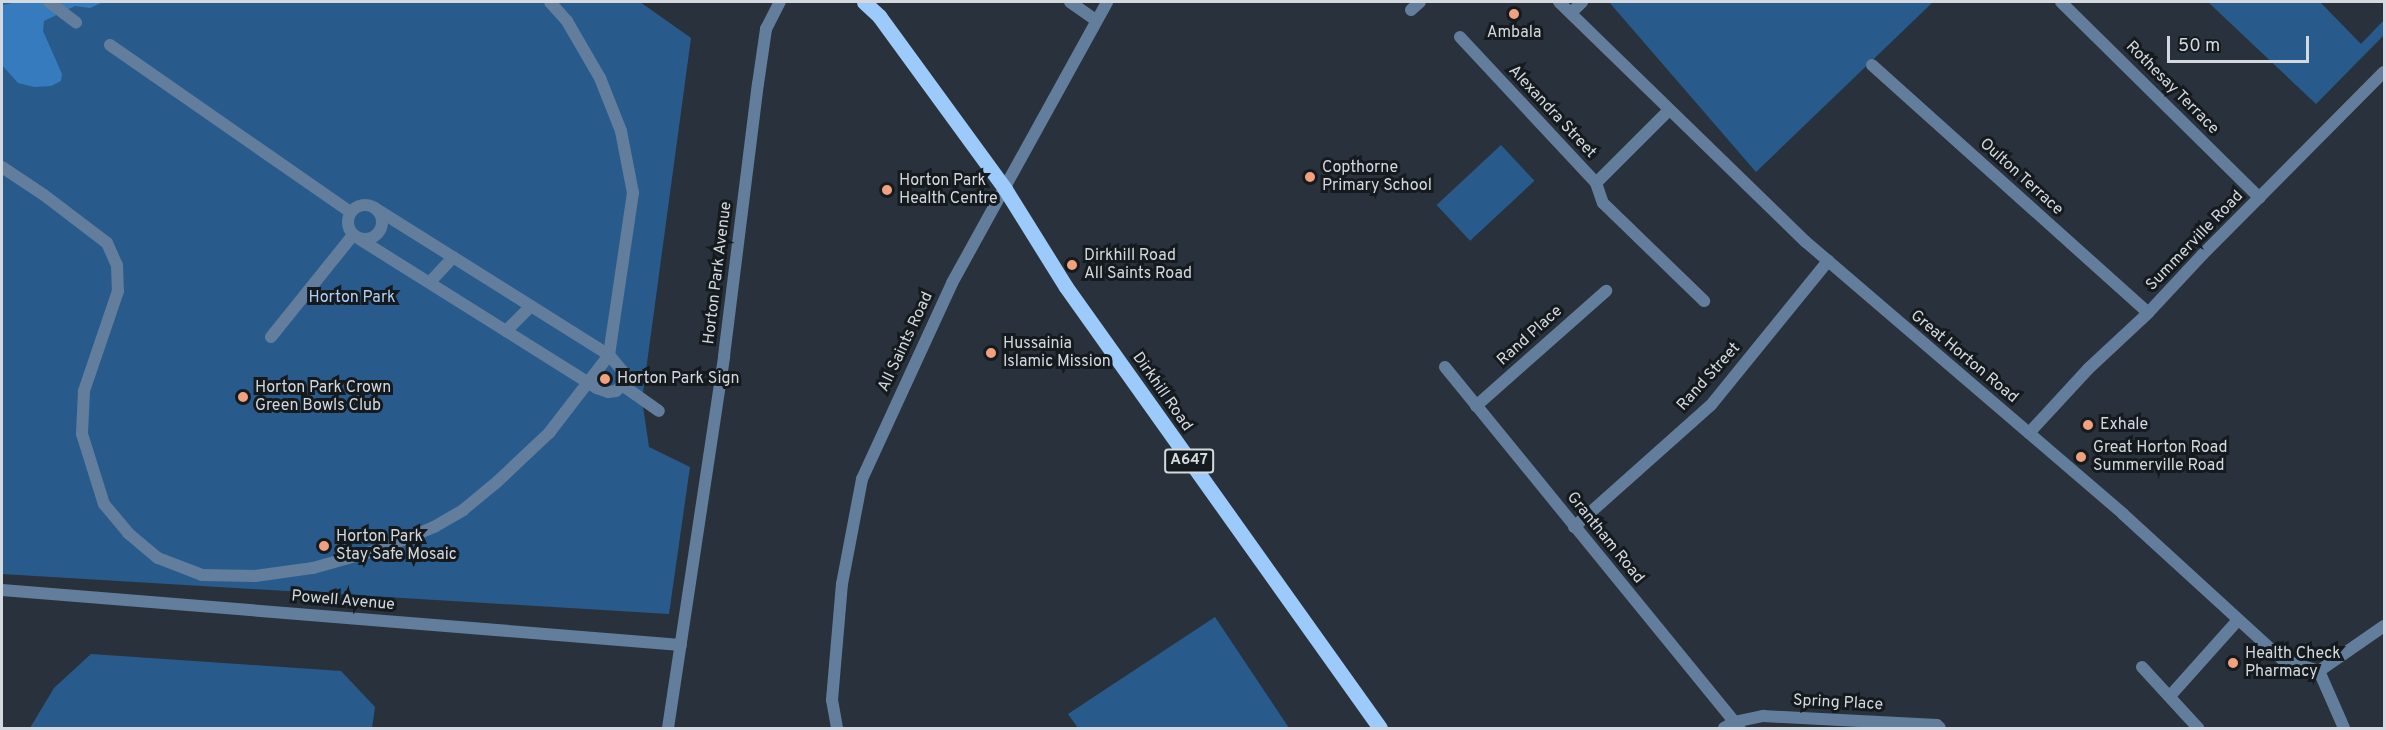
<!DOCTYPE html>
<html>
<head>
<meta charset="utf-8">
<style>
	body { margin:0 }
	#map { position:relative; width:2386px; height:730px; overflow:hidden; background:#29323c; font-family:Overpass,sans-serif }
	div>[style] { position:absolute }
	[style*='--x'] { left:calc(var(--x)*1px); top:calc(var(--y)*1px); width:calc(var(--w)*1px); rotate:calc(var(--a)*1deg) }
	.green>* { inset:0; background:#285b8c; transform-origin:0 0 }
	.water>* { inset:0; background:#367bbd }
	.pedestrian>* { height:12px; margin:-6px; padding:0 6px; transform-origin:6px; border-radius:6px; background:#627e9c }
	.pedestrian>.ring { margin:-6px; padding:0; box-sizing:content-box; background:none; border:12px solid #627e9c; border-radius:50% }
	.minor>* { height:12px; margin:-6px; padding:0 6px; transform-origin:6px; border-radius:6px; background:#627e9c }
	.tertiary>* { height:12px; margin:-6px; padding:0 6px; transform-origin:6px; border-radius:6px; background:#627e9c }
	.primary>* { height:15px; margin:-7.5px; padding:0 7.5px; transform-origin:7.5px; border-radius:7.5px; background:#9ccafb }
	.dots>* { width:16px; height:16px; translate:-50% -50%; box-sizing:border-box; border:3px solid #151a1e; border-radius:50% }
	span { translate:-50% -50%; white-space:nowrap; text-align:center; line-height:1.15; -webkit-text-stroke:6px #151a1e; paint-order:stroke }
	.shield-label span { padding:2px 4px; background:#151a1e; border:2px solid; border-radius:4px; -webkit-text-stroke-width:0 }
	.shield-label { font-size:15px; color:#d3d9df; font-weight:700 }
	.poi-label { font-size:16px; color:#d3d9df }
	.left { translate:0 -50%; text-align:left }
	.street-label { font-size:16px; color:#d3d9df }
	.park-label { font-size:16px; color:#afd0f4 }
	.frame { position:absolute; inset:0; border:3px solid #d3d9df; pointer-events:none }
	.scale { position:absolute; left:2167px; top:36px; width:142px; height:27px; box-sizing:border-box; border:3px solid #d3d9df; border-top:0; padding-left:8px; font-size:18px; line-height:21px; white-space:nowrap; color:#d3d9df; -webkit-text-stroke:4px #151a1e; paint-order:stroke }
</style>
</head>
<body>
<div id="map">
	<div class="green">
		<i style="clip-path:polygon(2px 2px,640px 2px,691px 38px,642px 400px,649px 447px,690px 467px,669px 614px,2px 574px)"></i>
		<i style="clip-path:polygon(1609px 2px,1933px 2px,1756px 172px)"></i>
		<i style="clip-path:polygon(2208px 2px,2320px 2px,2361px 44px,2384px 20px,2384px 35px,2316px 104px)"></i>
		<i style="left:1501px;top:145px;width:49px;height:88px;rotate:47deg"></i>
		<i style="clip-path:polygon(1215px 617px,1289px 728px,1078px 728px,1068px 714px)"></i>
		<i style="clip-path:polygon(91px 654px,341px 671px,375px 707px,372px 728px,30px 728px,54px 688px)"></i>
	</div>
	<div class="water">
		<i style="clip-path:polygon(18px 2px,103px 2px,90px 8px,75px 6px,44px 21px,43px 31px,62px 74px,61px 81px,51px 86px,34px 87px,18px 83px,2px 65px,2px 5px)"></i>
	</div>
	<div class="pedestrian">
		<i style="--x:49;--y:2;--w:34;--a:37"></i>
		<i style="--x:110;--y:45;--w:292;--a:34.8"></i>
		<i style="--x:2;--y:167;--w:50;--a:33.7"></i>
		<i style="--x:44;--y:195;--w:79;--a:37.3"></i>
		<i style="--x:107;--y:243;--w:24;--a:66"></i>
		<i style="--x:117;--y:265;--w:26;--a:88"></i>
		<i style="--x:118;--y:291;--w:106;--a:108.8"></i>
		<i style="--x:84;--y:391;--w:43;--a:92.7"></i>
		<i style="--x:82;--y:434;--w:73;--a:72.6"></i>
		<i style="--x:104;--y:504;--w:38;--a:50"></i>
		<i style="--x:128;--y:533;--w:39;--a:40"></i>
		<i style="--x:158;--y:558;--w:47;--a:21.1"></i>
		<i style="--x:202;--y:575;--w:53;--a:1.1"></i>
		<i style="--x:255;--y:576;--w:59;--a:-7.9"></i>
		<i style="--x:313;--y:568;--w:74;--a:-15.7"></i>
		<i style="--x:384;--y:548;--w:54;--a:-22.8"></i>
		<i style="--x:434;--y:527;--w:34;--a:-30"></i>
		<i style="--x:463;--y:510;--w:45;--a:-39.6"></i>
		<i style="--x:498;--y:481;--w:70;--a:-43.3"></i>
		<i style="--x:549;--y:433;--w:98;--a:-52.4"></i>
		<i style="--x:609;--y:355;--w:164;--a:-81.6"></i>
		<i style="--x:633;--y:193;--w:63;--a:-101"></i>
		<i style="--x:621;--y:131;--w:57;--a:-111.6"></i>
		<i style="--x:600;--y:78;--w:66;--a:-120.1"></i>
		<i style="--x:567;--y:21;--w:25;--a:-132"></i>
		<i class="ring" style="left:348px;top:205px;width:22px;height:22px"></i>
		<i style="--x:430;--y:282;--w:34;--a:-47"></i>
		<i style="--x:506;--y:331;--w:35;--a:-45"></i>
		<i style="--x:271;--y:337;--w:131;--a:-51.2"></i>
		<i style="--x:353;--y:235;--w:288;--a:32.1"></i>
		<i style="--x:597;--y:388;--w:12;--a:20"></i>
		<i style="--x:608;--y:392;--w:8;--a:-7"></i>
		<i style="--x:616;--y:391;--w:8;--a:-45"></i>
		<i style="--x:622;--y:385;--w:11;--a:-75"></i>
		<i style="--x:625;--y:374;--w:25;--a:-130"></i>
		<i style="--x:609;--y:355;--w:276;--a:-147.9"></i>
		<i style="--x:622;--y:385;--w:45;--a:35.1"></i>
	</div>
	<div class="minor">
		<i style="--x:1070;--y:2;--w:32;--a:35"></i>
		<i style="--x:2061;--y:2;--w:279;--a:44.6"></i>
		<i style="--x:1411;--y:10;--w:12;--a:-42"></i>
		<i style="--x:1571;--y:13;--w:16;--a:-45"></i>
		<i style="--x:1460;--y:37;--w:200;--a:47"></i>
		<i style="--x:1596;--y:183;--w:103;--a:-45"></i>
		<i style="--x:1872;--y:65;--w:371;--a:41.9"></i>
		<i style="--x:1596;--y:183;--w:21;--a:71"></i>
		<i style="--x:1603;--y:203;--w:141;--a:44.1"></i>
		<i style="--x:1445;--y:367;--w:466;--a:50.8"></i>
		<i style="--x:1476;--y:406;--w:174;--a:-41.5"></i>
		<i style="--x:2029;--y:433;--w:87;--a:-47.3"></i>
		<i style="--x:2088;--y:369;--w:82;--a:-43"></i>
		<i style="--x:2148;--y:313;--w:79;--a:-47"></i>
		<i style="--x:2202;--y:255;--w:258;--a:-45.2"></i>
		<i style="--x:1574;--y:527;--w:183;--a:-41.7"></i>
		<i style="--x:1711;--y:405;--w:186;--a:-50.9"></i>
		<i style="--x:2;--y:590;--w:681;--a:4.63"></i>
		<i style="--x:2142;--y:667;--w:83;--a:47.4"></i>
		<i style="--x:2170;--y:696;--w:102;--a:-48.2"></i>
		<i style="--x:668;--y:728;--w:376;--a:-81.4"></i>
		<i style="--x:724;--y:356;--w:274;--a:-82.9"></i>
		<i style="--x:758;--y:84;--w:56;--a:-81.7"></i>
		<i style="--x:766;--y:29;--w:30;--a:-63"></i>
		<i style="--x:837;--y:728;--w:28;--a:-100"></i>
		<i style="--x:832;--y:700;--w:116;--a:-85.1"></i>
		<i style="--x:842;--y:584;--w:107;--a:-79.2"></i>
		<i style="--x:862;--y:479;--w:216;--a:-65.3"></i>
		<i style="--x:952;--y:283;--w:321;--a:-61.1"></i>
		<i style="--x:1724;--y:728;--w:12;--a:-31"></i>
		<i style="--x:1734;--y:722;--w:30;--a:-12"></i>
		<i style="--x:1763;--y:716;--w:174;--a:3"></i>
		<i style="--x:1937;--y:725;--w:4;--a:45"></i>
	</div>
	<div class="tertiary">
		<i style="--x:1559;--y:2;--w:344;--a:44.2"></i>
		<i style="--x:1806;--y:242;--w:418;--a:40.6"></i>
		<i style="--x:2123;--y:514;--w:217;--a:42.4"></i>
		<i style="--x:2283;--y:660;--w:38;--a:17"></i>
		<i style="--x:2319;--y:671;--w:79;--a:-34.7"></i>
		<i style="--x:2319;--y:671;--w:62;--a:66.3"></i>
	</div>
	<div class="primary">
		<i style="--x:864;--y:2;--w:21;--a:43"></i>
		<i style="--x:879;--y:16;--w:214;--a:53.9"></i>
		<i style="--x:1005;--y:189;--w:115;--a:58.1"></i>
		<i style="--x:1066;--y:287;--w:541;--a:54.55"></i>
	</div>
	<div class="dots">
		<i style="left:1514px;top:14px;background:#f1a17d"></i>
		<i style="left:1310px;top:177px;background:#f1a17d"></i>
		<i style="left:887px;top:190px;background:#f1a17d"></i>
		<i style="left:1072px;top:265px;background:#f1a17d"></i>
		<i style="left:991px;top:353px;background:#f1a17d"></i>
		<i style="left:605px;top:379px;background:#f1a17d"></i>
		<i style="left:243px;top:397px;background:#f1a17d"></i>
		<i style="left:2088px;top:425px;background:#f1a17d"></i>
		<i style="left:2081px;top:457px;background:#f1a17d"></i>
		<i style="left:324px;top:546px;background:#f1a17d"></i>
		<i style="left:2233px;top:663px;background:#f1a17d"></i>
	</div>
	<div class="shield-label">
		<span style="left:1189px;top:461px">A647</span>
	</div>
	<div class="poi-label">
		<span style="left:1514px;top:33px">Ambala</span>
		<span class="left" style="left:1322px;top:177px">Copthorne<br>Primary School</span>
		<span class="left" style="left:899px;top:190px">Horton Park<br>Health Centre</span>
		<span class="left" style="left:1084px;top:265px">Dirkhill Road<br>All Saints Road</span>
		<span class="left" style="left:1003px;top:353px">Hussainia<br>Islamic Mission</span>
		<span class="left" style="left:617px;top:379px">Horton Park Sign</span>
		<span class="left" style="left:255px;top:397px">Horton Park Crown<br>Green Bowls Club</span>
		<span class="left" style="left:2100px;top:425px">Exhale</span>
		<span class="left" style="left:2093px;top:457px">Great Horton Road<br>Summerville Road</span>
		<span class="left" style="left:336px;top:546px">Horton Park<br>Stay Safe Mosaic</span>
		<span class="left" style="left:2245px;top:663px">Health Check<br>Pharmacy</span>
	</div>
	<div class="street-label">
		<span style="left:2172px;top:88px;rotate:45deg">Rothesay Terrace</span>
		<span style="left:1552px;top:112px;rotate:47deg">Alexandra Street</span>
		<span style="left:2021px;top:177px;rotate:42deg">Oulton Terrace</span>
		<span style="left:2195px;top:241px;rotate:-46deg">Summerville Road</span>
		<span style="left:718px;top:273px;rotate:-83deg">Horton Park Avenue</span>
		<span style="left:1530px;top:336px;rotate:-42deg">Rand Place</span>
		<span style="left:906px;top:342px;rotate:-65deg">All Saints Road</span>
		<span style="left:1964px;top:357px;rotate:40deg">Great Horton Road</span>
		<span style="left:1709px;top:377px;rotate:-48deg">Rand Street</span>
		<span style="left:1162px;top:392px;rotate:55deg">Dirkhill Road</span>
		<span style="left:1605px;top:538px;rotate:51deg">Grantham Road</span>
		<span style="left:343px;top:601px;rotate:5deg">Powell Avenue</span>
		<span style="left:1838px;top:703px;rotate:3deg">Spring Place</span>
	</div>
	<div class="park-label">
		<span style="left:352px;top:298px">Horton Park</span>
	</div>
	<div class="frame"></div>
	<div class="scale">50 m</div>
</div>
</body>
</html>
